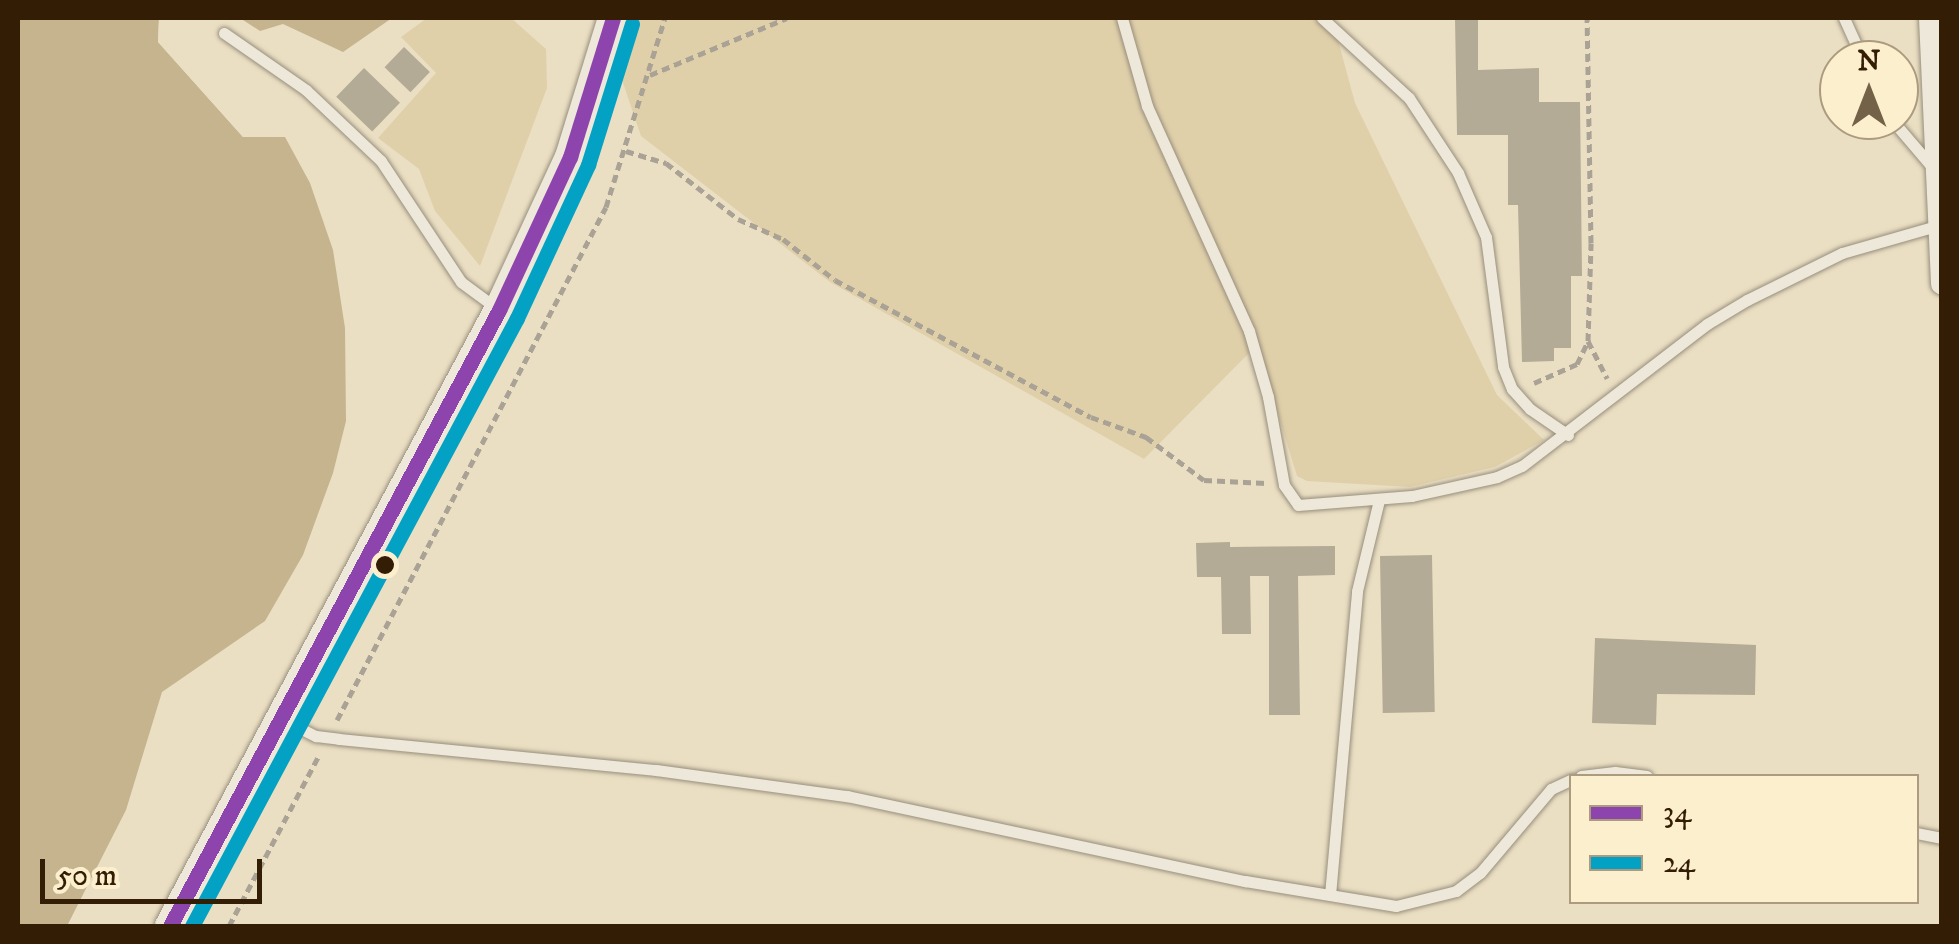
<!DOCTYPE html>
<html>
<head>
<meta charset="utf-8">
<style>
	body { margin:0 }
	#map { position:relative; width:1959px; height:944px; overflow:hidden; background:#eadfc3; font-family:"IM FELL DW Pica",serif }
	div>[style] { position:absolute }
	[style*='--x'] { left:calc(var(--x)*1px); top:calc(var(--y)*1px); width:calc(var(--w)*1px); rotate:calc(var(--a)*1deg) }
	.green>* { inset:0; background:#e0d0aa }
	.water>* { inset:0; background:#c6b48e }
	.pier>* { inset:0; background:#eadfc3 }
	.building>* { inset:0; background:#b4ab96; transform-origin:0 0 }
	.path>* { height:5px; margin-top:-2.5px; transform-origin:0; background:repeating-linear-gradient(90deg,#a9a295 0 8px,transparent 0 13px) }
	.roads { filter:drop-shadow(0 0 2px #988e7c) drop-shadow(0 0 2px #988e7c) }
	.service>* { height:11px; margin:-5.5px; padding:0 5.5px; transform-origin:5.5px; border-radius:5.5px; background:#ede8d9 }
	.minor>* { height:22px; margin:-11px; padding:0 11px; transform-origin:11px; border-radius:11px; background:#ede8d9 }
	.tertiary>* { height:30px; margin:-15px; padding:0 15px; transform-origin:15px; border-radius:15px; background:#ede8d9 }
	.bus-1>* { height:15px; margin:-7.5px; padding:0 7.5px; transform-origin:7.5px; border-radius:7.5px; background:#8e44ad }
	.bus-2>* { height:15px; margin:-7.5px; padding:0 7.5px; transform-origin:7.5px; border-radius:7.5px; background:#03a2c4 }
	.dots>* { width:28px; height:28px; translate:-50% -50%; box-sizing:border-box; border:5px solid #fcefce; border-radius:50% }
	span { translate:-50% -50%; white-space:nowrap; text-align:center; line-height:1.15; -webkit-text-stroke:8px #fcefce; paint-order:stroke }
	.frame { position:absolute; inset:0; border:20px solid #331d05; pointer-events:none }
	.legend { position:absolute; left:1569px; top:774px; width:350px; height:130px; box-sizing:border-box; background:#fcefce; border:2px solid #ac9b7e; margin:0; padding:12px 18px; list-style:none; font-size:30px; color:#331d05 }
	.legend li { display:flex; align-items:center; gap:20px; height:50px }
	.legend b { width:50px; border:2px solid #ac9b7e }
	.north { position:absolute; left:1819px; top:40px; width:100px; height:100px; box-sizing:border-box; background:#fcefce; border:2px solid #ac9b7e; border-radius:50%; rotate:0deg; font-size:28px; font-weight:700; line-height:40px; text-align:center; color:#331d05 }
	.north::after { content:''; display:block; margin:auto; width:35px; height:45px; background:#736148; clip-path:polygon(50% 0,100% 100%,50% 72%,0 100%) }
	.scale { position:absolute; left:40px; top:859px; width:222px; height:45px; box-sizing:border-box; border:5px solid #331d05; border-top:0; padding-left:12px; font-size:30px; line-height:35px; white-space:nowrap; color:#331d05; -webkit-text-stroke:8px #fcefce; paint-order:stroke }
</style>
</head>
<body>
<div id="map">
	<div class="green">
		<i style="clip-path:polygon(427px 18px,511px 18px,546px 49px,547px 88px,480px 266px,435px 211px,419px 169px,378px 138px,436px 73px,401px 37px)"></i>
		<i style="clip-path:polygon(601px 18px,1332px 18px,1355px 103px,1497px 395px,1544px 440px,1495px 467px,1410px 487px,1307px 481px,1297px 476px,1257px 345px,1144px 459px,830px 282px,641px 136px)"></i>
	</div>
	<div class="water">
		<i style="clip-path:polygon(18px 18px,159px 18px,158px 42px,243px 137px,285px 137px,310px 183px,333px 250px,345px 328px,346px 421px,333px 473px,303px 555px,265px 621px,162px 692px,126px 810px,67px 926px,18px 926px)"></i>
		<i style="clip-path:polygon(240px 18px,392px 18px,343px 52px,283px 24px,260px 31px)"></i>
	</div>
	<div class="pier">
		<i style="clip-path:polygon(159px 18px,165px 18px,163px 40px,245px 132px,288px 133px,285px 137px,243px 137px,158px 42px)"></i>
	</div>
	<div class="building">
		<i style="clip-path:polygon(1455px 18px,1478px 18px,1478px 70px,1539px 68px,1539px 102px,1580px 102px,1582px 276px,1571px 276px,1571px 348px,1554px 348px,1554px 361px,1522px 362px,1518px 205px,1508px 205px,1508px 135px,1457px 135px)"></i>
		<i style="left:404px;top:47px;width:36px;height:28px;rotate:44deg"></i>
		<i style="left:364px;top:68px;width:50px;height:40px;rotate:44deg"></i>
		<i style="clip-path:polygon(1230px 542px,1230px 547px,1335px 546px,1335px 575px,1298px 576px,1300px 715px,1269px 715px,1269px 576px,1250px 576px,1251px 634px,1222px 634px,1221px 577px,1197px 577px,1196px 543px)"></i>
		<i style="left:1432px;top:555px;width:157px;height:52px;rotate:89deg"></i>
		<i style="clip-path:polygon(1595px 638px,1756px 645px,1755px 695px,1657px 694px,1656px 725px,1592px 723px)"></i>
	</div>
	<div class="path">
		<i style="--x:650;--y:75;--w:148;--a:-22.6"></i>
		<i style="--x:626;--y:151;--w:42;--a:16.7"></i>
		<i style="--x:666;--y:163;--w:91;--a:37.9"></i>
		<i style="--x:738;--y:219;--w:49;--a:24"></i>
		<i style="--x:783;--y:239;--w:66;--a:38.3"></i>
		<i style="--x:835;--y:280;--w:290;--a:28.2"></i>
		<i style="--x:1091;--y:417;--w:59;--a:20"></i>
		<i style="--x:1146;--y:437;--w:72;--a:36.6"></i>
		<i style="--x:1204;--y:480;--w:62;--a:2.8"></i>
		<i style="--x:1588;--y:341;--w:42;--a:62.8"></i>
		<i style="--x:1534;--y:383;--w:47;--a:-23.8"></i>
		<i style="--x:1577;--y:364;--w:25;--a:-64"></i>
		<i style="--x:1588;--y:341;--w:98;--a:-88.2"></i>
		<i style="--x:1591;--y:243;--w:225;--a:-91"></i>
		<i style="--x:337;--y:720;--w:579;--a:-62.33"></i>
		<i style="--x:606;--y:207;--w:198;--a:-72.7"></i>
		<i style="--x:229;--y:926;--w:191;--a:-62.2"></i>
	</div>
	<div class="roads">
		<div class="service">
			<i style="--x:1122;--y:18;--w:91;--a:74.1"></i>
			<i style="--x:1147;--y:106;--w:247;--a:65.6"></i>
			<i style="--x:1249;--y:331;--w:69;--a:73.9"></i>
			<i style="--x:1268;--y:397;--w:89;--a:79.7"></i>
			<i style="--x:1284;--y:485;--w:24;--a:55"></i>
			<i style="--x:1298;--y:505;--w:114;--a:-4.5"></i>
			<i style="--x:1412;--y:496;--w:87;--a:-12.6"></i>
			<i style="--x:1497;--y:477;--w:27;--a:-24"></i>
			<i style="--x:1522;--y:466;--w:233;--a:-37.5"></i>
			<i style="--x:1707;--y:324;--w:47;--a:-31"></i>
			<i style="--x:1747;--y:300;--w:106;--a:-26.3"></i>
			<i style="--x:1842;--y:253;--w:98;--a:-16"></i>
			<i style="--x:1322;--y:18;--w:118;--a:42.6"></i>
			<i style="--x:1409;--y:98;--w:90;--a:56.8"></i>
			<i style="--x:1458;--y:173;--w:70;--a:66.4"></i>
			<i style="--x:1486;--y:237;--w:131;--a:82.5"></i>
			<i style="--x:1503;--y:367;--w:24;--a:68"></i>
			<i style="--x:1512;--y:389;--w:27;--a:48"></i>
			<i style="--x:1530;--y:409;--w:46;--a:34.4"></i>
			<i style="--x:1844;--y:18;--w:46;--a:65.7"></i>
			<i style="--x:224;--y:33;--w:100;--a:34.8"></i>
			<i style="--x:306;--y:90;--w:103;--a:43.4"></i>
			<i style="--x:381;--y:161;--w:145;--a:56.5"></i>
			<i style="--x:461;--y:282;--w:47;--a:36.4"></i>
			<i style="--x:1892;--y:120;--w:63;--a:49.5"></i>
			<i style="--x:284;--y:720;--w:36;--a:27"></i>
			<i style="--x:316;--y:736;--w:23;--a:7"></i>
			<i style="--x:339;--y:739;--w:319;--a:5.6"></i>
			<i style="--x:656;--y:770;--w:193;--a:7.8"></i>
			<i style="--x:847;--y:796;--w:407;--a:12.1"></i>
			<i style="--x:1245;--y:881;--w:153;--a:9.4"></i>
			<i style="--x:1396;--y:906;--w:62;--a:-14"></i>
			<i style="--x:1456;--y:891;--w:30;--a:-37"></i>
			<i style="--x:1480;--y:873;--w:110;--a:-49.8"></i>
			<i style="--x:1551;--y:789;--w:23;--a:-25"></i>
			<i style="--x:1581;--y:776;--w:34;--a:-7"></i>
			<i style="--x:1615;--y:772;--w:32;--a:7"></i>
			<i style="--x:1916;--y:833;--w:26;--a:11"></i>
			<i style="--x:1330;--y:895;--w:305;--a:-84.9"></i>
			<i style="--x:1357;--y:591;--w:94;--a:-76.4"></i>
		</div>
		<div class="minor">
			<i style="--x:1930;--y:18;--w:266;--a:87.4"></i>
		</div>
		<div class="tertiary">
			<i style="--x:170;--y:926;--w:698;--a:-61.89"></i>
			<i style="--x:499;--y:310;--w:169;--a:-65.1"></i>
			<i style="--x:570;--y:157;--w:145;--a:-72.8"></i>
		</div>
	</div>
	<div class="bus-1">
		<i style="--x:170;--y:926;--w:698;--a:-61.89"></i>
		<i style="--x:499;--y:310;--w:169;--a:-65.1"></i>
		<i style="--x:570;--y:157;--w:145;--a:-72.8"></i>
	</div>
	<div class="bus-2">
		<i style="--x:192;--y:926;--w:689;--a:-61.87"></i>
		<i style="--x:517;--y:318;--w:169;--a:-65.1"></i>
		<i style="--x:588;--y:165;--w:148;--a:-72.7"></i>
	</div>
	<div class="dots">
		<i style="left:385px;top:565px;background:#331d05"></i>
	</div>
	<div class="frame"></div>
	<ul class="legend">
	<li><b style="height:12px;background:#8e44ad"></b>34</li>
	<li><b style="height:12px;background:#03a2c4"></b>24</li>
	</ul>
	<div class="north">N</div>
	<div class="scale">50 m</div>
</div>
</body>
</html>
